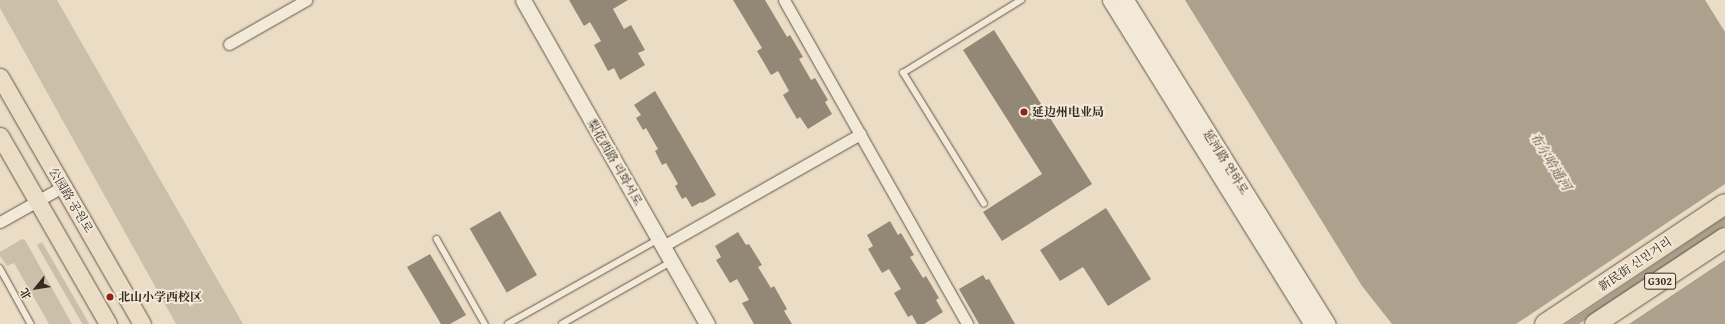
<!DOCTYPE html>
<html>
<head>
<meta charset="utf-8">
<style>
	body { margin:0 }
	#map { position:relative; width:1725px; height:324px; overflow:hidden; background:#ebddc5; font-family:"Gentium Book Plus","Noto Serif SC","Noto Serif KR",serif }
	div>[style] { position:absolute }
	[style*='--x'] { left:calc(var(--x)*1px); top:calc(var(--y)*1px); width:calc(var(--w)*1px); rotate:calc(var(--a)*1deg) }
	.green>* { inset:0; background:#ccbfa9; transform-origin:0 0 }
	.water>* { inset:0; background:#ada08d }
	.pier>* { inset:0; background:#ebddc5 }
	.building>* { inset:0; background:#938775; transform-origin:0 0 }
	.roads { filter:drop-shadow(0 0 1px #625748) drop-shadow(0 0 1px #625748) }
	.lane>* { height:5.5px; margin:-2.75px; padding:0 2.75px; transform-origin:2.75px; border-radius:2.75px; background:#f2e9d9 }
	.street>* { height:11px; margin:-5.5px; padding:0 5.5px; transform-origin:5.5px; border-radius:5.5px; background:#f2e9d9 }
	.secondary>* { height:15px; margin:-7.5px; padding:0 7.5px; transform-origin:7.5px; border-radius:7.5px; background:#f2e9d9 }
	.primary>* { height:17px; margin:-8.5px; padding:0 8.5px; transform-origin:8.5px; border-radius:8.5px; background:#ebddc5 }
	.highway>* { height:20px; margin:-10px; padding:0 10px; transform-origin:10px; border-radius:10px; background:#ebddc5 }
	.dots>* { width:11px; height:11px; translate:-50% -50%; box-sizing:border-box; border:2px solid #f2e9d9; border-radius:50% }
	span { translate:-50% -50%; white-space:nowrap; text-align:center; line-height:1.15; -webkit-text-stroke:4px #f2e9d9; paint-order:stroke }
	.shield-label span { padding:1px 3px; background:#f2e9d9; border:1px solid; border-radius:3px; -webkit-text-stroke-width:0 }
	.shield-label { font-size:11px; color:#342a1f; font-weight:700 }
	.poi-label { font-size:12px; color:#342a1f; font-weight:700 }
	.left { translate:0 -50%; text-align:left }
	.street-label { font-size:12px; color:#342a1f }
	.water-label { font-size:13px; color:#584d40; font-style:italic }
	.north { position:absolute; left:16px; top:268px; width:40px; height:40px; -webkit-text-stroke:3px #f2e9d9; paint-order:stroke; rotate:240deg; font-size:11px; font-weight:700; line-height:16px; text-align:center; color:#342a1f }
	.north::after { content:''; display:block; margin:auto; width:14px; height:18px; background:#342a1f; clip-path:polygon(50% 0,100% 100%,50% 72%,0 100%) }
</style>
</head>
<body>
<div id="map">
	<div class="green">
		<i style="clip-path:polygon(0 0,57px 0,243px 324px,176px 324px,0 8px)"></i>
		<i style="clip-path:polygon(22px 239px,25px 240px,72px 324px,49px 324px,14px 263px,7px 266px,0 256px,0 252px)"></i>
		<i style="left:42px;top:242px;width:95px;height:6px;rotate:60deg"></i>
	</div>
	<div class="water">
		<i style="clip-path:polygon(1185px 0,1705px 0,1725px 32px,1725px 324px,1392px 324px,1362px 286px)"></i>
	</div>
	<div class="pier">
		<i style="clip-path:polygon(1725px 184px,1725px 217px,1566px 324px,1516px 324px)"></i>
		<i style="clip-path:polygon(1725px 226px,1725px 260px,1629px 324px,1579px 324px)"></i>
	</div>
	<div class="building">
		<i style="clip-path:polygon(569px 0,628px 0,613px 9px,624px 29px,631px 25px,645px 50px,638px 53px,645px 65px,620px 80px,614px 68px,608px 71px,594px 45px,601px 41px,590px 22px,584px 26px)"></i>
		<i style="clip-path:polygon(733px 0,765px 0,787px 37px,790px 35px,803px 57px,799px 59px,811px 80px,815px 78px,828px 100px,825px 102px,832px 114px,808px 129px,800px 117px,797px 119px,783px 95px,789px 91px,778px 71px,771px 75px,757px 51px,762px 48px)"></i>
		<i style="clip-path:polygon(994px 30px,1092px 184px,1002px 241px,983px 212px,1042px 174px,963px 50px)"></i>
		<i style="clip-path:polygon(655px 91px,716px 195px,702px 203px,701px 202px,692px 207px,686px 197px,682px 199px,675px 186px,678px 184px,666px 163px,662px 165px,655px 151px,658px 149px,646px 128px,643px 130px,636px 118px,641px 115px,634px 105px)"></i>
		<i style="clip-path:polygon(1106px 208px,1151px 279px,1108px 306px,1083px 267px,1060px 281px,1040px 250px)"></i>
		<i style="left:500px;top:211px;width:74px;height:35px;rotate:60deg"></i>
		<i style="clip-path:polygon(890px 221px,898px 235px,901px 233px,914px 255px,910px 257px,923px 278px,926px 276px,939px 298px,936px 300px,943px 312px,924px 324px,917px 324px,912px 315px,908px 317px,894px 293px,901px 289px,889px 269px,882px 273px,868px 249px,873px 246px,867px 235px)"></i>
		<i style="clip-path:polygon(738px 232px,746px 245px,749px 244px,762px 265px,758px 267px,771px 288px,774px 286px,787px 309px,784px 311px,792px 324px,754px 324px,742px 303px,749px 300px,737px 279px,730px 283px,716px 260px,721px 257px,715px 246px)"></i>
		<i style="clip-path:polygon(430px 254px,466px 315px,450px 324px,441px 324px,407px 267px)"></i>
		<i style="clip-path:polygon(983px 275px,986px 280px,989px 279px,1015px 324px,979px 324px,959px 289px)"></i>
	</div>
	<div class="roads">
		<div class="lane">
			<i style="--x:984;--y:204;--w:154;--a:-121.7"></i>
			<i style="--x:903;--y:73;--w:139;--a:-31.7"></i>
			<i style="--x:437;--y:239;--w:98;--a:60.5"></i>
			<i style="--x:0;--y:268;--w:64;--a:61"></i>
			<i style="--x:508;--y:324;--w:173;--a:-29.4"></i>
			<i style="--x:562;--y:324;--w:125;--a:-29.6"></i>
		</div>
		<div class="street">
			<i style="--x:784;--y:0;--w:372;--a:60.5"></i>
			<i style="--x:229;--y:44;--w:89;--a:-29.7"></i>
			<i style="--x:0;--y:222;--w:71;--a:-29.4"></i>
			<i style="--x:663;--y:246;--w:227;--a:-29.6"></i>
		</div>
		<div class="secondary">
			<i style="--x:523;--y:0;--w:373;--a:60.4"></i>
			<i style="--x:1110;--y:0;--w:382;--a:58.1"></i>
			<i style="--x:1126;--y:0;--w:382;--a:58.1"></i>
		</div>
		<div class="primary">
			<i style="--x:0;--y:77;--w:285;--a:60.1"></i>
			<i style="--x:0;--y:136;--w:217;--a:60.1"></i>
		</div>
		<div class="highway">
			<i style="--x:1545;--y:324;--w:216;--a:-33.7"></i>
			<i style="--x:1595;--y:324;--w:156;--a:-33.5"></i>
		</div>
	</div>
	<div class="dots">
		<i style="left:1024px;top:112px;background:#8f2418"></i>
		<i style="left:110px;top:297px;background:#8f2418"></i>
	</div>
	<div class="shield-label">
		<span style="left:1660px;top:281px">G302</span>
	</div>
	<div class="poi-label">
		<span class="left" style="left:1032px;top:112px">延边州电业局</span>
		<span class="left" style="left:118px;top:297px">北山小学西校区</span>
	</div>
	<div class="street-label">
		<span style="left:615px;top:162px;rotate:60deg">梨花西路 리화서로</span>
		<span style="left:1226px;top:162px;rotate:58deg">延河路 연하로</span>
		<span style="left:71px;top:200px;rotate:59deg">公园路 공원로</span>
		<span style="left:1635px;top:264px;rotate:-34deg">新民街 신민거리</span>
	</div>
	<div class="water-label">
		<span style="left:1550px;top:162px;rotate:58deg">布尔哈通河</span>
	</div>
	<div class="north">北</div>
</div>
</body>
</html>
